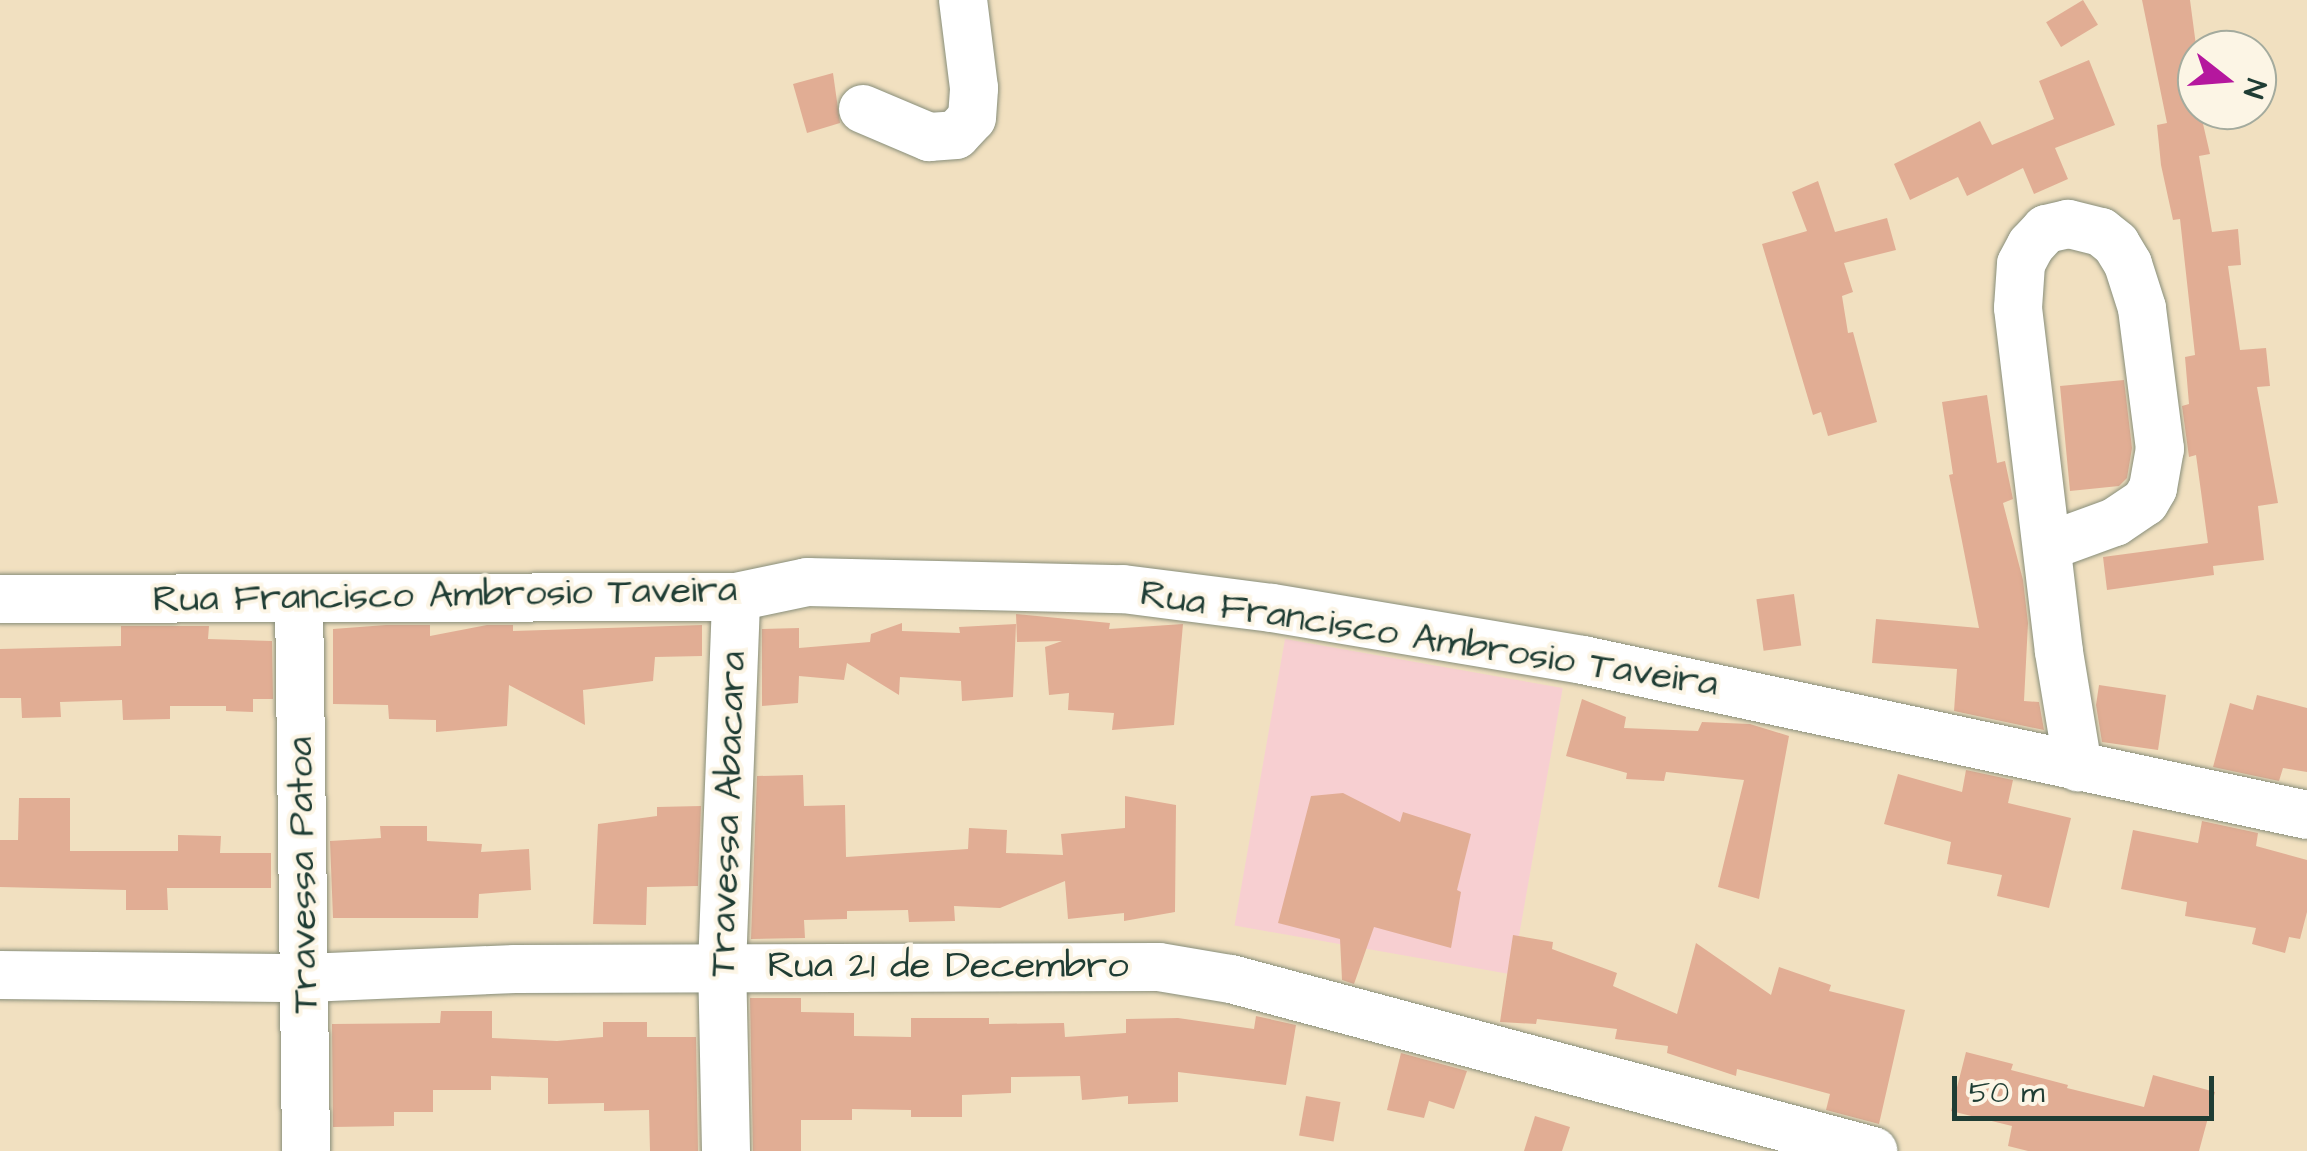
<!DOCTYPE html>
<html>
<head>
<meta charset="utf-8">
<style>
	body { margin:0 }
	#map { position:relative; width:2307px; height:1151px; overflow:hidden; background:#f1e0c0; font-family:"Architects Daughter",sans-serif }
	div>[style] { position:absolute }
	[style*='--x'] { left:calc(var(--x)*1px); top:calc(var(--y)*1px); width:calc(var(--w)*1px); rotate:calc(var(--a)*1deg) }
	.built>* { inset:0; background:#f7cfd1; transform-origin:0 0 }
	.building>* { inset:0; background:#e1ad94; transform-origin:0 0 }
	.roads { filter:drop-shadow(0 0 2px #888e7a) drop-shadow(0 0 2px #888e7a) }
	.minor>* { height:48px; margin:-24px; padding:0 24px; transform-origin:24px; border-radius:24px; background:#fff }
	span { translate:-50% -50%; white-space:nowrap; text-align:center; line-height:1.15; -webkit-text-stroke:8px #fcf5e5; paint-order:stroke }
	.street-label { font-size:38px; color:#1f3d34 }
	.north { position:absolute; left:2177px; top:30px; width:100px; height:100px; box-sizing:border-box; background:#fcf5e5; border:2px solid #a4ab9e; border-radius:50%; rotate:107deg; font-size:28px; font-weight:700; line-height:40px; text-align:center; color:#1f3d34 }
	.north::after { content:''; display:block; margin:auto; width:35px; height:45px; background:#b5179e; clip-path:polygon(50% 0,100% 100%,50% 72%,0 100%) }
	.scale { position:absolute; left:1952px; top:1076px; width:262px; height:45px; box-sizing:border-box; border:5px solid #1f3d34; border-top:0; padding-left:12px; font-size:30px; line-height:35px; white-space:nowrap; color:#1f3d34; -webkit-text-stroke:8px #fcf5e5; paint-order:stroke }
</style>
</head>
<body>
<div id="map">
	<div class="built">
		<i style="left:1285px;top:639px;width:282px;height:291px;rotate:10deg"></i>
	</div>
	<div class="building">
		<i style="left:2083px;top:0;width:29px;height:43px;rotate:59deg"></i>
		<i style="clip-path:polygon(2142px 0,2190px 0,2197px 53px,2197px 71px,2191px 72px,2210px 154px,2199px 156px,2212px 232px,2238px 229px,2241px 265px,2228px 266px,2240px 350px,2266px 348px,2270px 386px,2257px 387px,2278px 503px,2258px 506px,2264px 560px,2213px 566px,2214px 575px,2107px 590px,2103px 557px,2208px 543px,2196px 455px,2189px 457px,2182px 406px,2189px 404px,2185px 357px,2195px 355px,2180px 219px,2173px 220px,2161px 165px,2157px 125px,2167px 123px)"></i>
		<i style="clip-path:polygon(2089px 60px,2115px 125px,2055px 148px,2068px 179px,2034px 194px,2023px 168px,1967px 196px,1958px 177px,1910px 200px,1894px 164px,1980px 121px,1992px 145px,2054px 119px,2039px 81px)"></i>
		<i style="clip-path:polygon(833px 73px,840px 123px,807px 133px,793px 84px)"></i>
		<i style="clip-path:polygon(1818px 181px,1835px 232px,1887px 218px,1896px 250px,1844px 263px,1853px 292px,1842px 296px,1848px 333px,1853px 332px,1877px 422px,1828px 436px,1821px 412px,1813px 415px,1762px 244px,1807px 231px,1792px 192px)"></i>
		<i style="clip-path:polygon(2124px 380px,2132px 448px,2127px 478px,2119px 486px,2070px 491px,2060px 386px)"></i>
		<i style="clip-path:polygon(1987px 395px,1997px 463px,2005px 461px,2013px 499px,2003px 503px,2023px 580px,2028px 623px,2024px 701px,2039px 702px,2044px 730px,1954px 711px,1957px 669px,1872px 663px,1876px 619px,1979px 628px,1949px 475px,1953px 474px,1942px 402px)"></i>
		<i style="left:1794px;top:594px;width:52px;height:38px;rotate:82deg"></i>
		<i style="clip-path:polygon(1016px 614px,1110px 623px,1109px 629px,1183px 624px,1174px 725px,1112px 730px,1114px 713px,1068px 710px,1069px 693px,1049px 695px,1045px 647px,1062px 641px,1017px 642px)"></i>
		<i style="clip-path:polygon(902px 623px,902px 631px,960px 633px,959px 627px,1016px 624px,1013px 697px,962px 701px,961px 681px,900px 677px,899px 695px,847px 663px,844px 680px,799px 676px,798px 703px,762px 706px,762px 629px,799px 628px,799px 648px,870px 642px,871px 634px)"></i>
		<i style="clip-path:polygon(386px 625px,430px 625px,430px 636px,487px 625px,513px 625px,513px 631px,702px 625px,702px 656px,655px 657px,653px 681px,583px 690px,585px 725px,509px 685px,507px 726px,436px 732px,436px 720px,389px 719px,388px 705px,333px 704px,333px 629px)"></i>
		<i style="clip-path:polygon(121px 626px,209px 626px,208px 639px,272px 641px,273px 699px,253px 699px,253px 712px,226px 711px,226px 706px,170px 706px,170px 719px,123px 720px,122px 700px,60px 702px,61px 717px,22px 718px,21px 698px,0 698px,0 649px,121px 646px)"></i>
		<i style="clip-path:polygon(2099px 685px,2166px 695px,2158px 750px,2102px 742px,2096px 705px)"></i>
		<i style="clip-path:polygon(2257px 695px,2307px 708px,2307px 772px,2283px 768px,2279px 781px,2213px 767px,2230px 703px,2253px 710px)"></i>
		<i style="clip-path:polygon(1582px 699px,1626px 717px,1624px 728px,1698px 731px,1702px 722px,1750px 724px,1789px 736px,1759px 899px,1718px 887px,1744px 780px,1666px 772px,1664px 781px,1626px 779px,1627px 773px,1566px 756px)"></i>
		<i style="clip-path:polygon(1966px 770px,2013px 780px,2008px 803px,2071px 818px,2049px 908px,1997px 896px,2002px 875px,1947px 864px,1951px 842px,1884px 824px,1898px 774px,1962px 792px)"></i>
		<i style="clip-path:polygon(803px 775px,804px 806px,845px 805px,846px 857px,968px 849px,969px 828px,1007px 830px,1006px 853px,1063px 855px,1061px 834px,1125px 828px,1125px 796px,1176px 805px,1175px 912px,1124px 921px,1124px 913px,1068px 919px,1065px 881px,1000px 908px,954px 906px,955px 921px,909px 922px,908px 910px,847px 911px,847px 919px,804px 920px,805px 938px,751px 939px,757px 776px)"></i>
		<i style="clip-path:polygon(1343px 793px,1400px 822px,1403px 812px,1471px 834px,1457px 890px,1461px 892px,1451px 948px,1374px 927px,1354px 984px,1342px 980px,1340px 939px,1278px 923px,1311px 796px)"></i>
		<i style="clip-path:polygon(19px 798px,70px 798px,70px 851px,178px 851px,178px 835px,221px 836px,220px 853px,271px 853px,271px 888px,167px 888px,168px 910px,126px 910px,126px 890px,0 887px,0 840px,18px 840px)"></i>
		<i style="clip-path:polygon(701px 806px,698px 886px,647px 887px,646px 925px,593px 924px,598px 824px,657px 816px,657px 807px)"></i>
		<i style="clip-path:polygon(2202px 821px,2258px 833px,2256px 846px,2307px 860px,2307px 912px,2300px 939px,2289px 937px,2285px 953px,2252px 944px,2256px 928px,2185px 916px,2187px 902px,2121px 889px,2133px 830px,2198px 843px)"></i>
		<i style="clip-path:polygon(380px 826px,427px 826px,427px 841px,482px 844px,481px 852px,529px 849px,531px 890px,479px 894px,478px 918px,333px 918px,330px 841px,381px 838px)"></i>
		<i style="clip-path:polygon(1513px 935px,1553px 942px,1552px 949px,1617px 973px,1613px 986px,1677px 1014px,1696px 943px,1771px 995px,1779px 967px,1831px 985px,1829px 991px,1905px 1010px,1879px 1124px,1826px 1110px,1830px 1094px,1737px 1069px,1736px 1076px,1667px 1053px,1668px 1046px,1615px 1039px,1617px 1029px,1537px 1019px,1536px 1024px,1500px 1022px)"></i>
		<i style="clip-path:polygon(750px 998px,801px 998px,801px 1012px,854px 1013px,854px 1036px,911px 1037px,911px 1018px,989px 1018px,989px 1024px,1064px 1023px,1065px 1037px,1126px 1033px,1126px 1019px,1178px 1018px,1254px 1029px,1256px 1016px,1296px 1025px,1286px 1085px,1178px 1072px,1178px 1102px,1128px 1104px,1128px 1096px,1082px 1100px,1080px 1076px,1011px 1077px,1011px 1093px,962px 1095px,962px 1117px,911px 1117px,911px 1110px,852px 1109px,852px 1120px,801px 1120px,801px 1151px,753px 1151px)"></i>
		<i style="clip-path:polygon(441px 1011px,492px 1011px,492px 1038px,557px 1041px,603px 1037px,603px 1022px,647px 1022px,647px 1037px,696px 1037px,698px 1151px,650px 1151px,649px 1110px,604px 1111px,604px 1103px,548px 1104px,548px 1078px,491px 1076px,491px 1090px,433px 1090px,433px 1112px,394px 1112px,394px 1126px,333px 1127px,332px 1024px,440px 1023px)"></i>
		<i style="clip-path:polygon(1966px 1052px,2013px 1064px,2011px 1070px,2068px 1085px,2067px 1088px,2144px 1107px,2153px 1075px,2215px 1092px,2199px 1151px,2028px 1151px,2008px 1146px,2012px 1126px,1951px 1111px)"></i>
		<i style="clip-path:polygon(1401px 1053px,1467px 1071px,1454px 1109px,1429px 1101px,1424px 1118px,1387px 1110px)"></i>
		<i style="left:1306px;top:1096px;width:35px;height:40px;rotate:10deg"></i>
		<i style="clip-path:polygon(1535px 1116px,1570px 1127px,1562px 1151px,1524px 1151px)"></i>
	</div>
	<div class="roads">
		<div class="minor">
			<i style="--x:863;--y:109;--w:72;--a:23"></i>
			<i style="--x:929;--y:137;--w:27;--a:-4"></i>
			<i style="--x:956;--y:135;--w:23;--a:-47"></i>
			<i style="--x:972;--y:118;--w:30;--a:-86"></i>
			<i style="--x:974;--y:88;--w:89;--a:-97.1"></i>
			<i style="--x:2049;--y:546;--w:70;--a:-20"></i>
			<i style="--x:2115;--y:522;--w:36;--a:-34"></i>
			<i style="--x:2145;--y:502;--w:16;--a:-60"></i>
			<i style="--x:2153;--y:488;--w:40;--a:-80"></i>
			<i style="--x:2160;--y:449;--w:142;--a:-97.3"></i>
			<i style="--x:2142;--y:308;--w:46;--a:-107.7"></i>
			<i style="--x:2128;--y:264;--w:23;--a:-121"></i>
			<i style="--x:2116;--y:244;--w:19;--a:-141"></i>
			<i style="--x:2101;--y:232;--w:34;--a:-166"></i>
			<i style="--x:2068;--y:224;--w:23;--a:167"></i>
			<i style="--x:2046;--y:229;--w:22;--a:133"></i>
			<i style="--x:2031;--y:245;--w:21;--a:118"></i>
			<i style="--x:2021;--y:264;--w:44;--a:93.9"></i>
			<i style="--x:2018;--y:308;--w:346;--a:83.2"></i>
			<i style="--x:2059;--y:652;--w:117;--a:80.6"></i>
			<i style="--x:299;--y:598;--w:553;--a:89.27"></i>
			<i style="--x:0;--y:599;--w:736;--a:-0.16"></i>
			<i style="--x:736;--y:597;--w:73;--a:-11.9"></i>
			<i style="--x:807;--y:582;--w:316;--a:1.3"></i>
			<i style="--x:1123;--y:589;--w:150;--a:7.3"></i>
			<i style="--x:1272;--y:608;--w:315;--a:9.5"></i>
			<i style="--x:1583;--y:660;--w:740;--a:12.08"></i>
			<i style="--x:0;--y:975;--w:307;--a:0.6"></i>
			<i style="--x:307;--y:978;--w:208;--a:-2.5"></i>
			<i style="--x:515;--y:969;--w:644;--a:-0.18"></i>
			<i style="--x:1159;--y:967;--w:73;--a:9.5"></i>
			<i style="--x:1231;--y:979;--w:665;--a:15"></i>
			<i style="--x:726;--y:1151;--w:184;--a:-91.2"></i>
			<i style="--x:722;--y:967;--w:370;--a:-87.8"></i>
		</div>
	</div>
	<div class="street-label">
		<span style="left:445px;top:596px;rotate:-1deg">Rua Francisco Ambrosio Taveira</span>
		<span style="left:1429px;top:640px;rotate:9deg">Rua Francisco Ambrosio Taveira</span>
		<span style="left:729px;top:814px;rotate:-88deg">Travessa Abacara</span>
		<span style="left:304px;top:875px;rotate:-91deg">Travessa Patoa</span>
		<span style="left:948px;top:967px">Rua 21 de Decembro</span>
	</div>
	<div class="north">N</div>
	<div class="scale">50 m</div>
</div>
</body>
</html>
